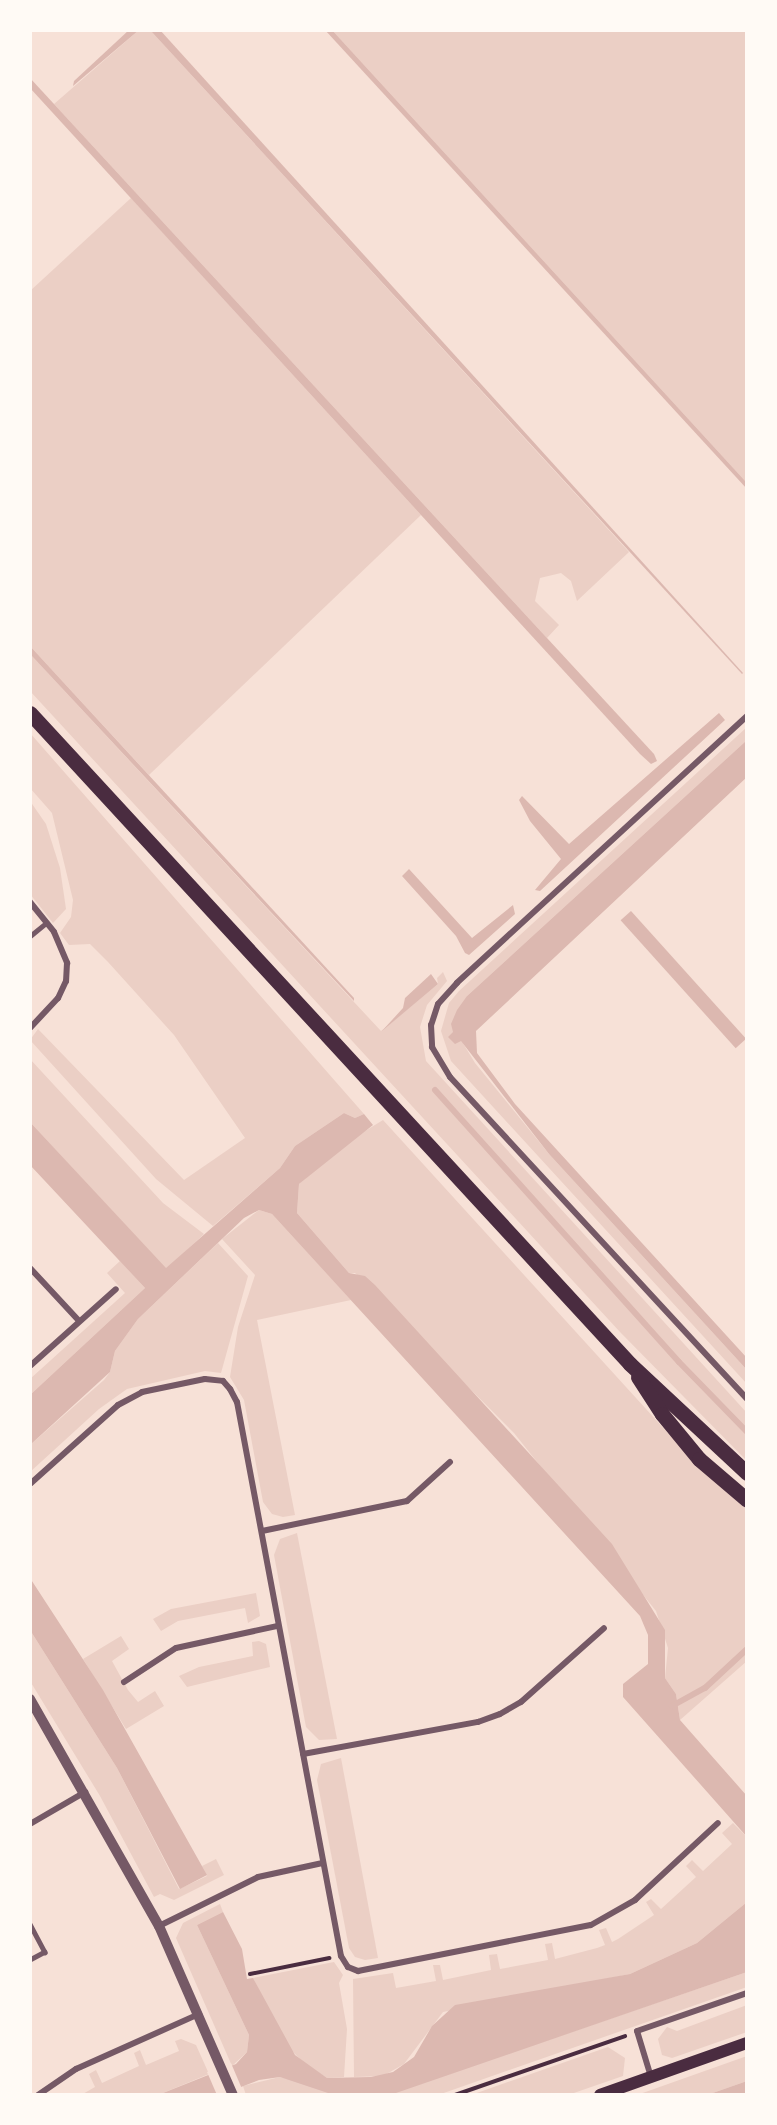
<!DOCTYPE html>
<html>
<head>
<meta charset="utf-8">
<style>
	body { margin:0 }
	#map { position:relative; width:777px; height:2125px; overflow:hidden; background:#f7e1d7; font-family:"Titillium Web",sans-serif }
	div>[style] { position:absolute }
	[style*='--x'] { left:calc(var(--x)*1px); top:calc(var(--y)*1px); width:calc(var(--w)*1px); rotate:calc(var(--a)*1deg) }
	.green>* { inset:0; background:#ebcfc5 }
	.water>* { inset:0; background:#dcb8b0; transform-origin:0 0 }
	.pier>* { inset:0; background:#f7e1d7 }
	.stream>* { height:6px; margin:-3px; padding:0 3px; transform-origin:3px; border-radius:3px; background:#dcb8b0 }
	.path>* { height:4px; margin:-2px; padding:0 2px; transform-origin:2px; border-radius:2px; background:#4a2c40 }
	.service>* { height:4.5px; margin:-2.25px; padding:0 2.25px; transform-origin:2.25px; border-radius:2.25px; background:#755966 }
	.minor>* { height:6px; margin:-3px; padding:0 3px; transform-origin:3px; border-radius:3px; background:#755966 }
	.tertiary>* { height:10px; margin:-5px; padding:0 5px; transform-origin:5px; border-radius:5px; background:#755966 }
	.secondary>* { height:12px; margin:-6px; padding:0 6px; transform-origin:6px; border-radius:6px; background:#4a2c40 }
	.primary>* { height:15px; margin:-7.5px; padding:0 7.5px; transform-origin:7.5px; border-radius:7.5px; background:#4a2c40 }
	span { translate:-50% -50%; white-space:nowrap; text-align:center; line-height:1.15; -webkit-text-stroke:6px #fffaf5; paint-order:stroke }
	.frame { position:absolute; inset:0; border:32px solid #fffaf5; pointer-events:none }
</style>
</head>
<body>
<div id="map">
	<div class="green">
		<i style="clip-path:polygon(139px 30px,150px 30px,629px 552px,577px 601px,571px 581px,561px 573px,540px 578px,535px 601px,559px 625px,547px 638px,54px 104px)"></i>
		<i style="clip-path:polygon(332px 30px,747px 30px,747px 483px)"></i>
		<i style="clip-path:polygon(131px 198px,421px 515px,149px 775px,30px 646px,30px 291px)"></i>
		<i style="clip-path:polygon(30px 654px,381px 1031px,438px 984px,437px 978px,443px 972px,447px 981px,427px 1005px,420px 1027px,426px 1061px,747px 1413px,747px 1461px,620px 1332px,30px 691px)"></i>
		<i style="clip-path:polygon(747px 727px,747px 740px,467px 996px,461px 1040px,475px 1063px,549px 1154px,747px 1370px,747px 1384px,451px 1061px,441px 1031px,449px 1003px,459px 991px)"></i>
		<i style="clip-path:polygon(30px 733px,364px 1114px,355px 1118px,344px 1113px,295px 1146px,280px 1168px,213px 1226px,156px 1179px,30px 1040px,38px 1029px,184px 1180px,245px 1138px,174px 1035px,108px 962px,90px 944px,69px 945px,60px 933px,71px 917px,73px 900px,52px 813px,30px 788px)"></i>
		<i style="clip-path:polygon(30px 801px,46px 824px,60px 868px,66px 909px,53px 923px,30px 894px)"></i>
		<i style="clip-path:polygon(30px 1059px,163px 1203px,204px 1234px,170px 1266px,166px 1269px,30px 1122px)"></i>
		<i style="clip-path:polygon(383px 1120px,697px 1465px,747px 1510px,747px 1661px,680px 1720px,676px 1694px,665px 1678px,668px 1648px,656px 1611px,514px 1433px,355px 1273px,349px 1273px,297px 1213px,299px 1184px,349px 1141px)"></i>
		<i style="clip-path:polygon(259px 1210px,272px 1214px,351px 1300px,257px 1320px,295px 1515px,283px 1517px,272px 1514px,263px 1502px,244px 1400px,230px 1377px,238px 1327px,255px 1275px,222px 1239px)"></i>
		<i style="clip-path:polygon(218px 1243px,248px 1276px,221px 1373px,205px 1371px,127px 1389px,99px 1409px,30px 1472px,30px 1445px,104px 1380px,110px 1372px,115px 1351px,138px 1319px)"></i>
		<i style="clip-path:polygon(120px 1261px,145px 1288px,30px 1395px,30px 1379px,125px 1293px,107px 1273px)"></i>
		<i style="clip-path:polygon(297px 1533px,337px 1739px,319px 1740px,306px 1727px,274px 1555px,280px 1539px)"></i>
		<i style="clip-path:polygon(256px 1593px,260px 1616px,248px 1623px,245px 1608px,178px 1621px,161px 1631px,153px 1619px,171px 1609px)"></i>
		<i style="clip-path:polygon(30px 1630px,117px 1768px,179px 1889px,207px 1876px,202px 1866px,216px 1859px,224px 1875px,174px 1900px,160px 1894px,154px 1897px,100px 1796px,30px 1681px)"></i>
		<i style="clip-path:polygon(121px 1636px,129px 1649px,112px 1661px,128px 1690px,138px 1702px,155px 1691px,164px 1706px,126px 1729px,83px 1659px)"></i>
		<i style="clip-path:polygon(259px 1641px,266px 1644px,270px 1667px,187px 1687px,179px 1676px,199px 1667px,253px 1656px,252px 1642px)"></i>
		<i style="clip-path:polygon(341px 1758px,378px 1958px,365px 1960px,355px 1957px,349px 1948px,317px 1780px,321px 1764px)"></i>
		<i style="clip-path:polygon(733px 1823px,747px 1837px,747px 1902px,697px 1943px,630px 1974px,443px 2012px,404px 2064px,383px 2076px,354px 2077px,353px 1979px,393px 1973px,396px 1988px,436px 1981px,433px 1965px,440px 1965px,443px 1980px,491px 1970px,489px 1955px,497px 1954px,500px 1969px,548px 1960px,545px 1944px,552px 1943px,555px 1959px,597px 1948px,605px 1945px,599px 1930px,606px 1928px,612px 1942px,618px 1939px,654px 1915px,646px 1902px,651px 1899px,661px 1909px,696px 1877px,686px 1866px,692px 1860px,703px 1871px,732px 1844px,722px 1833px)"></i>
		<i style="clip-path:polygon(220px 1904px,223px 1912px,197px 1925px,249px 2035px,247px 2052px,232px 2066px,176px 1938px,183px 1923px)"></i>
		<i style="clip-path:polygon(334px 1962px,343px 1975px,339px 1983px,347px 2029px,344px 2077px,327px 2078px,305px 2064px,286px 2045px,253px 1978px)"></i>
		<i style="clip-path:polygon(747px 1972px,747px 1987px,438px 2095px,387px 2095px)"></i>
		<i style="clip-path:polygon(747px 2005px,747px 2032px,672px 2058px,662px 2055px,658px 2039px,667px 2027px,677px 2031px)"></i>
		<i style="clip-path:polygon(181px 2039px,196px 2045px,209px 2074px,158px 2095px,81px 2095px,95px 2087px,89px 2074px,96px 2070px,102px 2083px,139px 2066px,134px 2053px,140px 2050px,146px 2065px,179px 2051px,175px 2041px)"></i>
		<i style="clip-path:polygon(608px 2047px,625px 2058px,623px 2076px,568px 2095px,471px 2095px)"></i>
		<i style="clip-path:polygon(747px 2056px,747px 2081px,707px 2095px,637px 2095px)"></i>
		<i style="clip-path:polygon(280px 2077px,301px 2082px,335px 2095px,246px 2095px,243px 2086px)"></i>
	</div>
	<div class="water">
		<i style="clip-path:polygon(129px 30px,139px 30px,73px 86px,74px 81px)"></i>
		<i style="clip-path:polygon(150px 30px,160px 30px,743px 673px,742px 674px)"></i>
		<i style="clip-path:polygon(325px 30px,332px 30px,747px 483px,747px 489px)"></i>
		<i style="clip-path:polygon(30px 78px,654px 754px,657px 761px,651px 764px,640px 754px,421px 515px,30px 88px)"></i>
		<i style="clip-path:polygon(30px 646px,354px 998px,354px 1001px,30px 654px)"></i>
		<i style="clip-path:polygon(719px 713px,725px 720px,540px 891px,535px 890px,561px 859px,530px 821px,519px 800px,522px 796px,569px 844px)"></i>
		<i style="clip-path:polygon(747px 740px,747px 777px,476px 1031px,477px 1053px,515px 1104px,747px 1358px,747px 1370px,549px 1154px,461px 1041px,455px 1044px,448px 1037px,453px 1032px,451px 1024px,457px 1010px,467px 996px)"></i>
		<i style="clip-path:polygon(409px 869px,472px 938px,513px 905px,515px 914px,469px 955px,465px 953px,456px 936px,402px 876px)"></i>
		<i style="left:631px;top:911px;width:172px;height:14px;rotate:48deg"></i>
		<i style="clip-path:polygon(431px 974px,438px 984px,382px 1031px,403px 1008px,405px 998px)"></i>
		<i style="clip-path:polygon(344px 1113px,355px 1118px,364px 1114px,373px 1125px,299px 1184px,297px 1213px,349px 1273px,365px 1276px,375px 1285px,612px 1544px,665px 1630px,665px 1678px,676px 1694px,680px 1720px,747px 1796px,747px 1837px,623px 1697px,623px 1684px,648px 1664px,648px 1635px,640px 1616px,272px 1214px,259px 1210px,244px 1218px,138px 1319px,115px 1351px,110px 1372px,30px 1445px,30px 1395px,145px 1288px,30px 1165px,30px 1122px,166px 1268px,280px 1168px,295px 1146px)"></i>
		<i style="clip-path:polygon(30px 1578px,103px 1690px,207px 1875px,180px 1889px,117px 1768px,30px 1630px)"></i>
		<i style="clip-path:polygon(747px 1902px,747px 1972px,396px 2093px,331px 2094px,280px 2077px,259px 2080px,220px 2095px,158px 2095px,236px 2064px,247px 2052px,249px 2035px,197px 1925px,223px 1912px,242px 1949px,247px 1979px,253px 1978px,295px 2055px,327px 2078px,371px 2077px,393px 2072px,414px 2057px,432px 2026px,455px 2005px,630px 1974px,697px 1943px)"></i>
		<i style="clip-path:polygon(747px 2081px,747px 2095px,707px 2095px)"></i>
	</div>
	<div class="pier">
		<i style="clip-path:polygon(231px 2063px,242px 2089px,217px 2095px,207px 2072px)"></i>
	</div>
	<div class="stream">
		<i style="--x:435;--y:1090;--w:365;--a:48.1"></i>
		<i style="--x:679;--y:1362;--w:98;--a:45.8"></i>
		<i style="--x:672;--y:1706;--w:38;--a:-29"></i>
		<i style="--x:705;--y:1688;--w:57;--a:-42.9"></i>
	</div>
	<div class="path">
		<i style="--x:250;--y:1974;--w:81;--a:-11.4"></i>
		<i style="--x:455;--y:2095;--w:180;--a:-19.1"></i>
	</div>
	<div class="service">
		<i style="--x:30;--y:936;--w:21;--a:-39"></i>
		<i style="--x:30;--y:1924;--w:32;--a:62"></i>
		<i style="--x:45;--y:1952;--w:17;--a:152"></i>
	</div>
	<div class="minor">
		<i style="--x:747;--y:716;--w:394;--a:137.4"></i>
		<i style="--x:457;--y:983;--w:28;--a:132"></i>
		<i style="--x:438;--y:1004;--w:22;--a:108"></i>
		<i style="--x:431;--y:1025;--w:22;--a:87"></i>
		<i style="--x:432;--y:1047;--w:35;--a:59"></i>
		<i style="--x:450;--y:1077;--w:438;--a:47.3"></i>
		<i style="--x:30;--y:902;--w:38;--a:51"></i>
		<i style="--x:54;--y:932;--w:34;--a:67"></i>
		<i style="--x:67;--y:963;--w:18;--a:93"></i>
		<i style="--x:66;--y:981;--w:19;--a:115"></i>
		<i style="--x:58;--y:998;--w:41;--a:133"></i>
		<i style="--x:30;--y:1268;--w:72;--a:47.2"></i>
		<i style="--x:30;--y:1366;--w:115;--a:-41.8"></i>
		<i style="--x:30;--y:1484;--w:118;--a:-41.9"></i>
		<i style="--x:118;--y:1405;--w:27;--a:-28"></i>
		<i style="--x:142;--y:1392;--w:64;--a:-11.7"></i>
		<i style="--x:205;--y:1379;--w:18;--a:6"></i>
		<i style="--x:223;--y:1381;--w:11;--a:49"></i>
		<i style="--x:230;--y:1389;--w:15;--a:62"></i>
		<i style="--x:237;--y:1402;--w:564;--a:79.37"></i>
		<i style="--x:341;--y:1956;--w:13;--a:58"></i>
		<i style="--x:348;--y:1967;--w:11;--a:22"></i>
		<i style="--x:358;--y:1971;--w:237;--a:-11.2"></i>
		<i style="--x:591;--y:1925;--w:51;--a:-29.6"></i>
		<i style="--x:635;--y:1900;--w:113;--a:-42.9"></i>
		<i style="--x:262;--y:1531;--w:148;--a:-11.7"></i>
		<i style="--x:407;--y:1501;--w:58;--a:-42.2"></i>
		<i style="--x:124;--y:1682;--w:62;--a:-33.2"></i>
		<i style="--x:176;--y:1648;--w:103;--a:-12.3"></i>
		<i style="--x:303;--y:1754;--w:178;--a:-10.4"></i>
		<i style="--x:478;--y:1722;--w:23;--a:-20"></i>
		<i style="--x:500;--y:1714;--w:24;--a:-30"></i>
		<i style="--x:521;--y:1702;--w:111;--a:-41.7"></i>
		<i style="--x:30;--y:1824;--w:64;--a:-30.2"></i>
		<i style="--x:159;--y:1926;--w:110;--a:-26.3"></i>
		<i style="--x:258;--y:1877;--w:66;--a:-12.2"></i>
		<i style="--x:651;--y:2077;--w:48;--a:-106.9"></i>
		<i style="--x:637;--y:2031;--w:116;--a:-19.1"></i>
		<i style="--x:38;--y:2095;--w:46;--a:-34.4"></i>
		<i style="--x:76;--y:2069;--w:135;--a:-24.1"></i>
	</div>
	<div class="tertiary">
		<i style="--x:30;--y:1699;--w:261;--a:60.4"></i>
		<i style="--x:159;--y:1926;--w:184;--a:66.4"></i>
	</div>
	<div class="secondary">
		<i style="--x:600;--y:2095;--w:156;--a:-19.5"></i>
	</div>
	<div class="primary">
		<i style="--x:30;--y:713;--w:885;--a:47.33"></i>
		<i style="--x:630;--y:1364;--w:160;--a:43"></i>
		<i style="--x:638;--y:1377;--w:44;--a:57"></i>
		<i style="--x:662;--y:1414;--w:58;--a:50.6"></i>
		<i style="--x:699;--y:1459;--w:63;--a:40.5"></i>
	</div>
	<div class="frame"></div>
</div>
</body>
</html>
